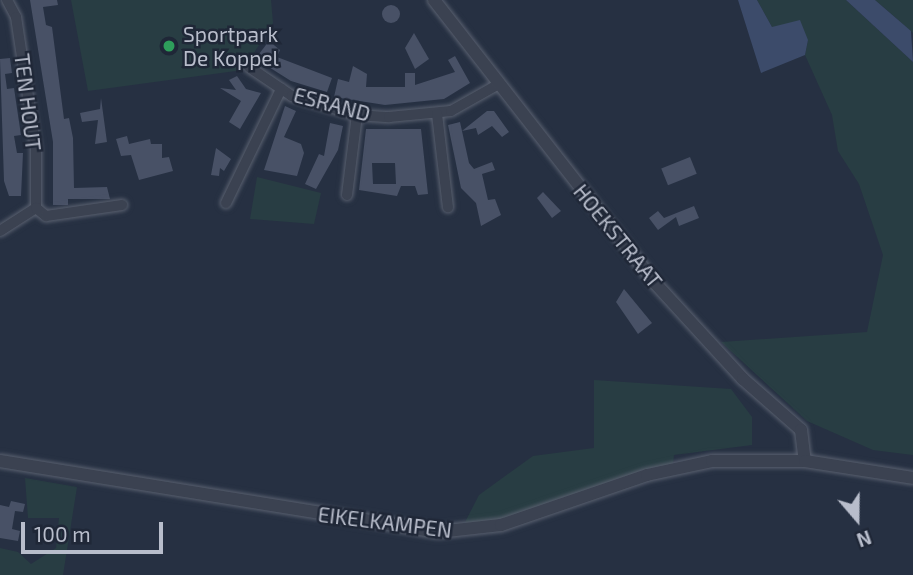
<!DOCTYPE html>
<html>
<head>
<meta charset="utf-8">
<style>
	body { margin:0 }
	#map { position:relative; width:913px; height:575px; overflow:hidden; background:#263042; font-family:"Exo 2",sans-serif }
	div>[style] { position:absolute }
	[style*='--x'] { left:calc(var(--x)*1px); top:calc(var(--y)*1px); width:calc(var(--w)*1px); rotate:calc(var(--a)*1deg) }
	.green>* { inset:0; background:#283d43 }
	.water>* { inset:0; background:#3c4b6a }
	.building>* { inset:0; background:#485166; transform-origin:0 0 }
	.round { border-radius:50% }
	.roads { filter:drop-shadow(0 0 2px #59606f) drop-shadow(0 0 2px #59606f) }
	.minor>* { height:10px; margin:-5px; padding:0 5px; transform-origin:5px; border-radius:5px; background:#3b4251 }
	.tertiary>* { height:12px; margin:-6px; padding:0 6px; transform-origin:6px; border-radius:6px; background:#3b4251 }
	.dots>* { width:19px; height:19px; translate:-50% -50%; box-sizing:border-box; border:4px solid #1f2737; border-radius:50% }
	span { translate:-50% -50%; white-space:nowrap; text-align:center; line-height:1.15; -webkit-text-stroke:5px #1f2737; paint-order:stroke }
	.poi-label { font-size:21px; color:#b8bdcb }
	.left { translate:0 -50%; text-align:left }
	.street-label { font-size:21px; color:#b8bdcb }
	.north { position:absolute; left:822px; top:484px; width:70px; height:70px; -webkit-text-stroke:5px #1f2737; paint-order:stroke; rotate:160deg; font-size:19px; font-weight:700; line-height:28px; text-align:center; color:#b8bdcb }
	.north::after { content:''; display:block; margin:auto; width:24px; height:32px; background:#b8bdcb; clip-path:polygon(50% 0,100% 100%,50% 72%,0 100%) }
	.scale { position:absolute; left:21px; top:522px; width:142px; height:32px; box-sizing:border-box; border:4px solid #b8bdcb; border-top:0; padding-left:9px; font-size:21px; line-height:24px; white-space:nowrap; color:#b8bdcb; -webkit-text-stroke:5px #1f2737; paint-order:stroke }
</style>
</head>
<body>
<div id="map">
	<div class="green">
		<i style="clip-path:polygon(71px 0,271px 0,273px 23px,243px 70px,88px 91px)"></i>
		<i style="clip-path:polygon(757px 0,846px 0,913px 62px,913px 455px,873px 450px,807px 421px,721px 342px,867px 332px,883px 255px,859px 184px,838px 151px,832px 115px,805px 55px,808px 40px,772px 27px)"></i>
		<i style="clip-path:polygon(875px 0,913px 0,913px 33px,888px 11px)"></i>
		<i style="clip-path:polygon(257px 177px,321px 193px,314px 224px,250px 219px)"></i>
		<i style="clip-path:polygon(594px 380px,731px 389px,752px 417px,752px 445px,674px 455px,673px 463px,504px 519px,463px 526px,479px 495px,533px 456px,594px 448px)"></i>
		<i style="clip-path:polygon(25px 478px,77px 487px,63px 575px,0 575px,0 548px,18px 552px,31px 564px,56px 548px,59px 518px,28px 518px)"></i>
	</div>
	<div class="water">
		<i style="clip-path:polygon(738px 0,757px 0,772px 27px,800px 20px,808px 40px,805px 55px,761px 73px)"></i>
		<i style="clip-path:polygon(846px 0,875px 0,911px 31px,913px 62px)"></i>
	</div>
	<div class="building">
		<i style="clip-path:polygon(30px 0,57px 0,58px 5px,43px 7px,46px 25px,52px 27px,64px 119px,69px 118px,73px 138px,74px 188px,107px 187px,110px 199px,68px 199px,68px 205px,53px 205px,53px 142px)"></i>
		<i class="round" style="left:382px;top:5px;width:18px;height:18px"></i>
		<i style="clip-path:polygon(414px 33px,429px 59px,415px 69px,405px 48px)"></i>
		<i style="clip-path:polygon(269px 41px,280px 50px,277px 57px,332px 78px,327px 92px,291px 81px,264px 64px,259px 54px)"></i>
		<i style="clip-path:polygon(455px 56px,470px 83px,444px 99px,385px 105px,334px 97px,338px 79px,349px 82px,353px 66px,367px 74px,366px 87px,405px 87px,405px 73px,415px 73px,415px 85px,455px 72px,448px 60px)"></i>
		<i style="clip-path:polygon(10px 58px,12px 73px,5px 74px,7px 89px,14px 88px,21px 135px,14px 136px,17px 153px,23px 153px,21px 196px,9px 196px,4px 181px,0 59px)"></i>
		<i style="clip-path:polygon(237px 76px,246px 89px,261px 93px,240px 129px,229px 122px,241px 101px,220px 88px,236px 90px,229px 80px)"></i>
		<i style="clip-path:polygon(101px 98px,107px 142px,95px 144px,98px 120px,82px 122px,80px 113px,100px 109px)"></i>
		<i style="clip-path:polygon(285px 106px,296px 111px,284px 137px,301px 144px,304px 153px,297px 176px,264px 170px)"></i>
		<i style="clip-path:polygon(487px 111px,494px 111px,509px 132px,502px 137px,492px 126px,478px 135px,476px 128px,462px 131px,469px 163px,474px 169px,492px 162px,495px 170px,482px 174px,488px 200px,495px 199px,501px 215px,481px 226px,476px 203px,461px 188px,448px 125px,460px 122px,462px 131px)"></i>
		<i style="clip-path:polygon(330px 123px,343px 126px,338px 150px,316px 189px,305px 184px,319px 154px,324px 156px)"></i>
		<i style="clip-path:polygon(evenodd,366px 129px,421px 129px,428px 194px,418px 195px,415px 186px,401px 186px,397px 196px,359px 190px,366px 129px,372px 163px,395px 163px,396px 184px,373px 184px,372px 163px)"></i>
		<i style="clip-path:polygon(127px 136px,129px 144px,150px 139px,151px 144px,162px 144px,162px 158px,169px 157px,173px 171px,139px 180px,131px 155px,121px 156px,116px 139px)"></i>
		<i style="clip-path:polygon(216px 148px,231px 159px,224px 171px,220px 168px,219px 176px,211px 175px)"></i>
		<i style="left:690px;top:157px;width:18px;height:31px;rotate:68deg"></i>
		<i style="clip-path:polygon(543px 192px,561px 211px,552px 218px,537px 198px)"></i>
		<i style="clip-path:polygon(694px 206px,699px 218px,679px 226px,676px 217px,658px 230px,649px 218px,658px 211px,664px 218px)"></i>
		<i style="clip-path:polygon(624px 289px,652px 323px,638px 334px,616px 302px)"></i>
		<i style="clip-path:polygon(11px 501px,25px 504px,23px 512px,15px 511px,12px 529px,20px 531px,18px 541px,0 538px,0 505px,9px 507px)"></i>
	</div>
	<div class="roads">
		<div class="minor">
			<i style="--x:7;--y:0;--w:19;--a:62"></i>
			<i style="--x:16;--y:17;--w:134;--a:81.4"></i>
			<i style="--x:36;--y:150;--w:58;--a:90"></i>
			<i style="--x:249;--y:67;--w:52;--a:34"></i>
			<i style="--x:292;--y:96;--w:68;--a:16.3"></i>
			<i style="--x:357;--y:115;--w:32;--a:4"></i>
			<i style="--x:389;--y:117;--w:62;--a:-5.5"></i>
			<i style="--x:451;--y:111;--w:55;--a:-29.4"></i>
			<i style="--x:437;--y:114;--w:94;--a:83.3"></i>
			<i style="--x:347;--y:195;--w:81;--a:-82.9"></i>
			<i style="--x:226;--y:203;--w:127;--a:-64.2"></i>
			<i style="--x:0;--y:231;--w:43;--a:-32.6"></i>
			<i style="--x:36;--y:208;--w:13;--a:39"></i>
			<i style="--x:46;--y:216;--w:77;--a:-8.2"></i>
		</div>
		<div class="tertiary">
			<i style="--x:434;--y:0;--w:359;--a:52"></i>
			<i style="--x:655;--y:283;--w:130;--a:47.5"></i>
			<i style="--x:743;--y:379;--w:77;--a:41.3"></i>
			<i style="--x:801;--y:430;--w:31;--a:83"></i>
			<i style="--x:0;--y:461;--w:444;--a:9.2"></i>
			<i style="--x:438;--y:532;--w:63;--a:-6.3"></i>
			<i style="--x:501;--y:525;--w:154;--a:-18.9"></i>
			<i style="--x:647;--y:475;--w:66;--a:-12.2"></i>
			<i style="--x:712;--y:461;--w:93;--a:0"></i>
			<i style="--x:805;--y:461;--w:109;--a:8.9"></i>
		</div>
	</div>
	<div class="dots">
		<i style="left:169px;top:46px;background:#2e9e5b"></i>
	</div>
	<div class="poi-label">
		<span class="left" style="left:183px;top:46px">Sportpark<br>De Koppel</span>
	</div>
	<div class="street-label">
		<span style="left:28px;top:102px;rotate:83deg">TEN HOUT</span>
		<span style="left:332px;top:104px;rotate:15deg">ESRAND</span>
		<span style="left:618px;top:236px;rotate:51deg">HOEKSTRAAT</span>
		<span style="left:385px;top:522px;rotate:7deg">EIKELKAMPEN</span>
	</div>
	<div class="north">N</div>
	<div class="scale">100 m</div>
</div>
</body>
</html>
